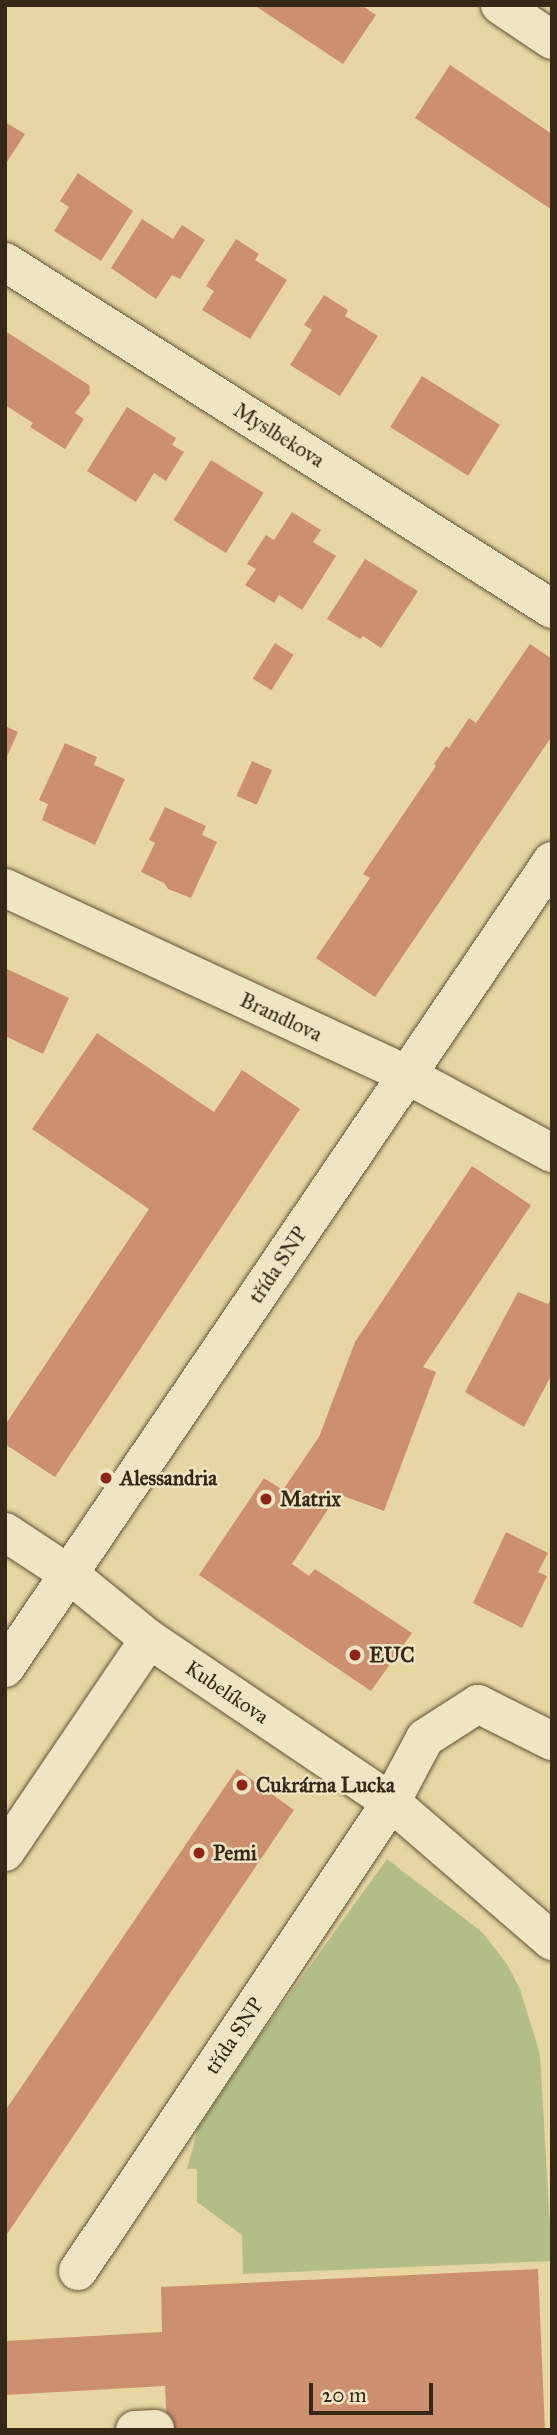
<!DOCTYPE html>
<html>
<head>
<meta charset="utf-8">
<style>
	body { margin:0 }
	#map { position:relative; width:557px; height:2435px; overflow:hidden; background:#e7d6a2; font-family:"IM FELL Great Primer",serif }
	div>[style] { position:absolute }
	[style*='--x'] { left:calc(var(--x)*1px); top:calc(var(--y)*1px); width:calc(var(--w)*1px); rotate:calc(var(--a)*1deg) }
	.green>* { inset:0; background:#b3be86 }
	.building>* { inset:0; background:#cd906f; transform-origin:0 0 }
	.roads { filter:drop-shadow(0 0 2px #625439) drop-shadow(0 0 2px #625439) }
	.minor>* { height:38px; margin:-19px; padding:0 19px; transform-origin:19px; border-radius:19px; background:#efe4c3 }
	.dots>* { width:19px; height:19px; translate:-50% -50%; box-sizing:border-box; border:4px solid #efe4c3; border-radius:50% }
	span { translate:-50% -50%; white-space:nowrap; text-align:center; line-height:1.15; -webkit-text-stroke:5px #efe4c3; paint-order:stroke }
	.street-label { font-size:21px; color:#352816 }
	.poi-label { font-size:21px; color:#352816; font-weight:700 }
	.left { translate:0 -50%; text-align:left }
	.frame { position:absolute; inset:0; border:7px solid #352816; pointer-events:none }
	.scale { position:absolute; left:309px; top:2383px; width:124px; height:32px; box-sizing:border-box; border:4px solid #352816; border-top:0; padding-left:9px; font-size:21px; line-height:24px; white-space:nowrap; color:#352816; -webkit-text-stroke:5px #efe4c3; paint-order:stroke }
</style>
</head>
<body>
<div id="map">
	<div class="green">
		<i style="clip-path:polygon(387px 1859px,482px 1932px,507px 1964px,520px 1989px,540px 2054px,552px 2261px,243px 2274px,242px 2235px,197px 2202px,197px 2169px,187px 2169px,198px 2128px,256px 2041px)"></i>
	</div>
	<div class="building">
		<i style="clip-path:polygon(254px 5px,361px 5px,376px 15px,343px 64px)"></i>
		<i style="clip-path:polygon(450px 65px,552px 134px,552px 210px,415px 118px)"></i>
		<i style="clip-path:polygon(5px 122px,25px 134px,5px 165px)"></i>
		<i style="clip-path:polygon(78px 173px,133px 211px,101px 261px,54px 231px,69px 207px,60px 201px)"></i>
		<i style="clip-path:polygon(142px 219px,173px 239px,182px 225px,205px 240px,180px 279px,172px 275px,156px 299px,111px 268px)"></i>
		<i style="clip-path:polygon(236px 239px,259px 254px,255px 260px,287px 280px,250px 339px,202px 310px,214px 291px,206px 286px)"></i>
		<i style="clip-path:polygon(324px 295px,348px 310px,345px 316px,378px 336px,340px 396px,290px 365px,312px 330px,304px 325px)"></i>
		<i style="clip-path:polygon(5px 331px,89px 385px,90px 393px,75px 413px,84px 419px,65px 449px,30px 427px,33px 423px,5px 405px)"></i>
		<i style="left:422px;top:376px;width:92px;height:60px;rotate:32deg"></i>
		<i style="clip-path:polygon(127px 407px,176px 438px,172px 445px,184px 452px,166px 481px,154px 473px,136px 502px,87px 471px)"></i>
		<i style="left:211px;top:460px;width:62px;height:71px;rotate:32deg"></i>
		<i style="clip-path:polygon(292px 512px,321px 530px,313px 542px,336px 556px,302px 610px,279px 595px,274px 603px,245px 585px,256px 569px,247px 564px,266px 535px,274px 540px)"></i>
		<i style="clip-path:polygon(365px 559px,418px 591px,381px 648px,363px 636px,360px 639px,327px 619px)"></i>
		<i style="left:275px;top:643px;width:22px;height:42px;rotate:32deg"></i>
		<i style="clip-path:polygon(530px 644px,552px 659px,552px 736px,375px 997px,316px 958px,370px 878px,363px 874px,436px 766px,434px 764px,446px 746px,449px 748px,469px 718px,476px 723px)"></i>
		<i style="clip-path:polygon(5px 726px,18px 732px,5px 761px)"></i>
		<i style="clip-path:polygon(65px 743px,97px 757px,94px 765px,125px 779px,95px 845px,42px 820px,48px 804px,39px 800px)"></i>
		<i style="left:252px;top:761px;width:22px;height:38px;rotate:24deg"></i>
		<i style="clip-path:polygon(165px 807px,206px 826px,202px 835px,217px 842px,191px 898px,168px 889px,164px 883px,141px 872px,155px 843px,149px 840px)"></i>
		<i style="clip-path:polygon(5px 968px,69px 998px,43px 1054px,5px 1036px)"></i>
		<i style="clip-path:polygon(97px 1033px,214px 1112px,242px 1070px,300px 1109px,55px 1477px,5px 1444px,5px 1425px,149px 1209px,32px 1129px)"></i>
		<i style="clip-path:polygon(472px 1166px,531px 1205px,423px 1367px,436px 1372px,384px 1511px,338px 1494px,292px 1564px,309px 1576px,315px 1569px,412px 1633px,371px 1691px,199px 1575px,264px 1478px,283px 1490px,319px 1437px,355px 1342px)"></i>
		<i style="clip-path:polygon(518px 1292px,548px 1304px,552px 1297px,552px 1374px,524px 1427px,465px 1392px)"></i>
		<i style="clip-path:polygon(506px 1532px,548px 1553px,538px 1572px,547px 1576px,522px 1628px,473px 1603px)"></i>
		<i style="clip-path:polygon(237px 1769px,294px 1810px,5px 2237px,5px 2111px)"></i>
		<i style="clip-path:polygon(538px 2269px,545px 2430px,167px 2430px,165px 2386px,5px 2395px,5px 2341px,162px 2332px,161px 2287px)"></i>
	</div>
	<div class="roads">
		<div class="minor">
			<i style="--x:500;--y:5;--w:63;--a:33.9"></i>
			<i style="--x:5;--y:262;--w:648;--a:32.39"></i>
			<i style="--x:5;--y:888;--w:443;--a:24.9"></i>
			<i style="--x:407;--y:1075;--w:165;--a:28.3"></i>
			<i style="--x:5;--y:1532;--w:77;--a:33.3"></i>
			<i style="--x:69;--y:1574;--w:103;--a:39.1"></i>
			<i style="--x:149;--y:1639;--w:292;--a:34"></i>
			<i style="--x:391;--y:1802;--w:213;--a:40.8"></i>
			<i style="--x:5;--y:1668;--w:975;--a:-55.87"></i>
			<i style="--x:5;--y:1852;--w:257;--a:-55.9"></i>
			<i style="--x:78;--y:2271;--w:564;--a:-56.28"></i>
			<i style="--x:391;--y:1802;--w:72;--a:-62"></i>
			<i style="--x:425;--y:1738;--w:63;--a:-32.7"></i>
			<i style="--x:478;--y:1704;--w:83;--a:26.6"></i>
			<i style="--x:135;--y:2430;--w:20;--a:-3"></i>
		</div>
	</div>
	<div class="dots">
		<i style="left:106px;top:1478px;background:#8f2418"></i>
		<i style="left:266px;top:1499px;background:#8f2418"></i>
		<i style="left:355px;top:1655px;background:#8f2418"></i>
		<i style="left:242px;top:1785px;background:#8f2418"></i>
		<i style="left:199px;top:1853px;background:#8f2418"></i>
	</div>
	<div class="street-label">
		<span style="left:279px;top:435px;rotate:32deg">Myslbekova</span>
		<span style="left:281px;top:1017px;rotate:25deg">Brandlova</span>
		<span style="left:278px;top:1265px;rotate:-56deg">třída SNP</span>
		<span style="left:227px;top:1692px;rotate:34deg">Kubelíkova</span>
		<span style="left:234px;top:2036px;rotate:-56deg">třída SNP</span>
	</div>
	<div class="poi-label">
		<span class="left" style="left:120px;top:1478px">Alessandria</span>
		<span class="left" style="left:280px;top:1499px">Matrix</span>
		<span class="left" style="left:369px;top:1655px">EUC</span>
		<span class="left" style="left:256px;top:1785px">Cukrárna Lucka</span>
		<span class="left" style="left:213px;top:1853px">Pemi</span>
	</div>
	<div class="frame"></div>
	<div class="scale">20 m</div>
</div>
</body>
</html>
